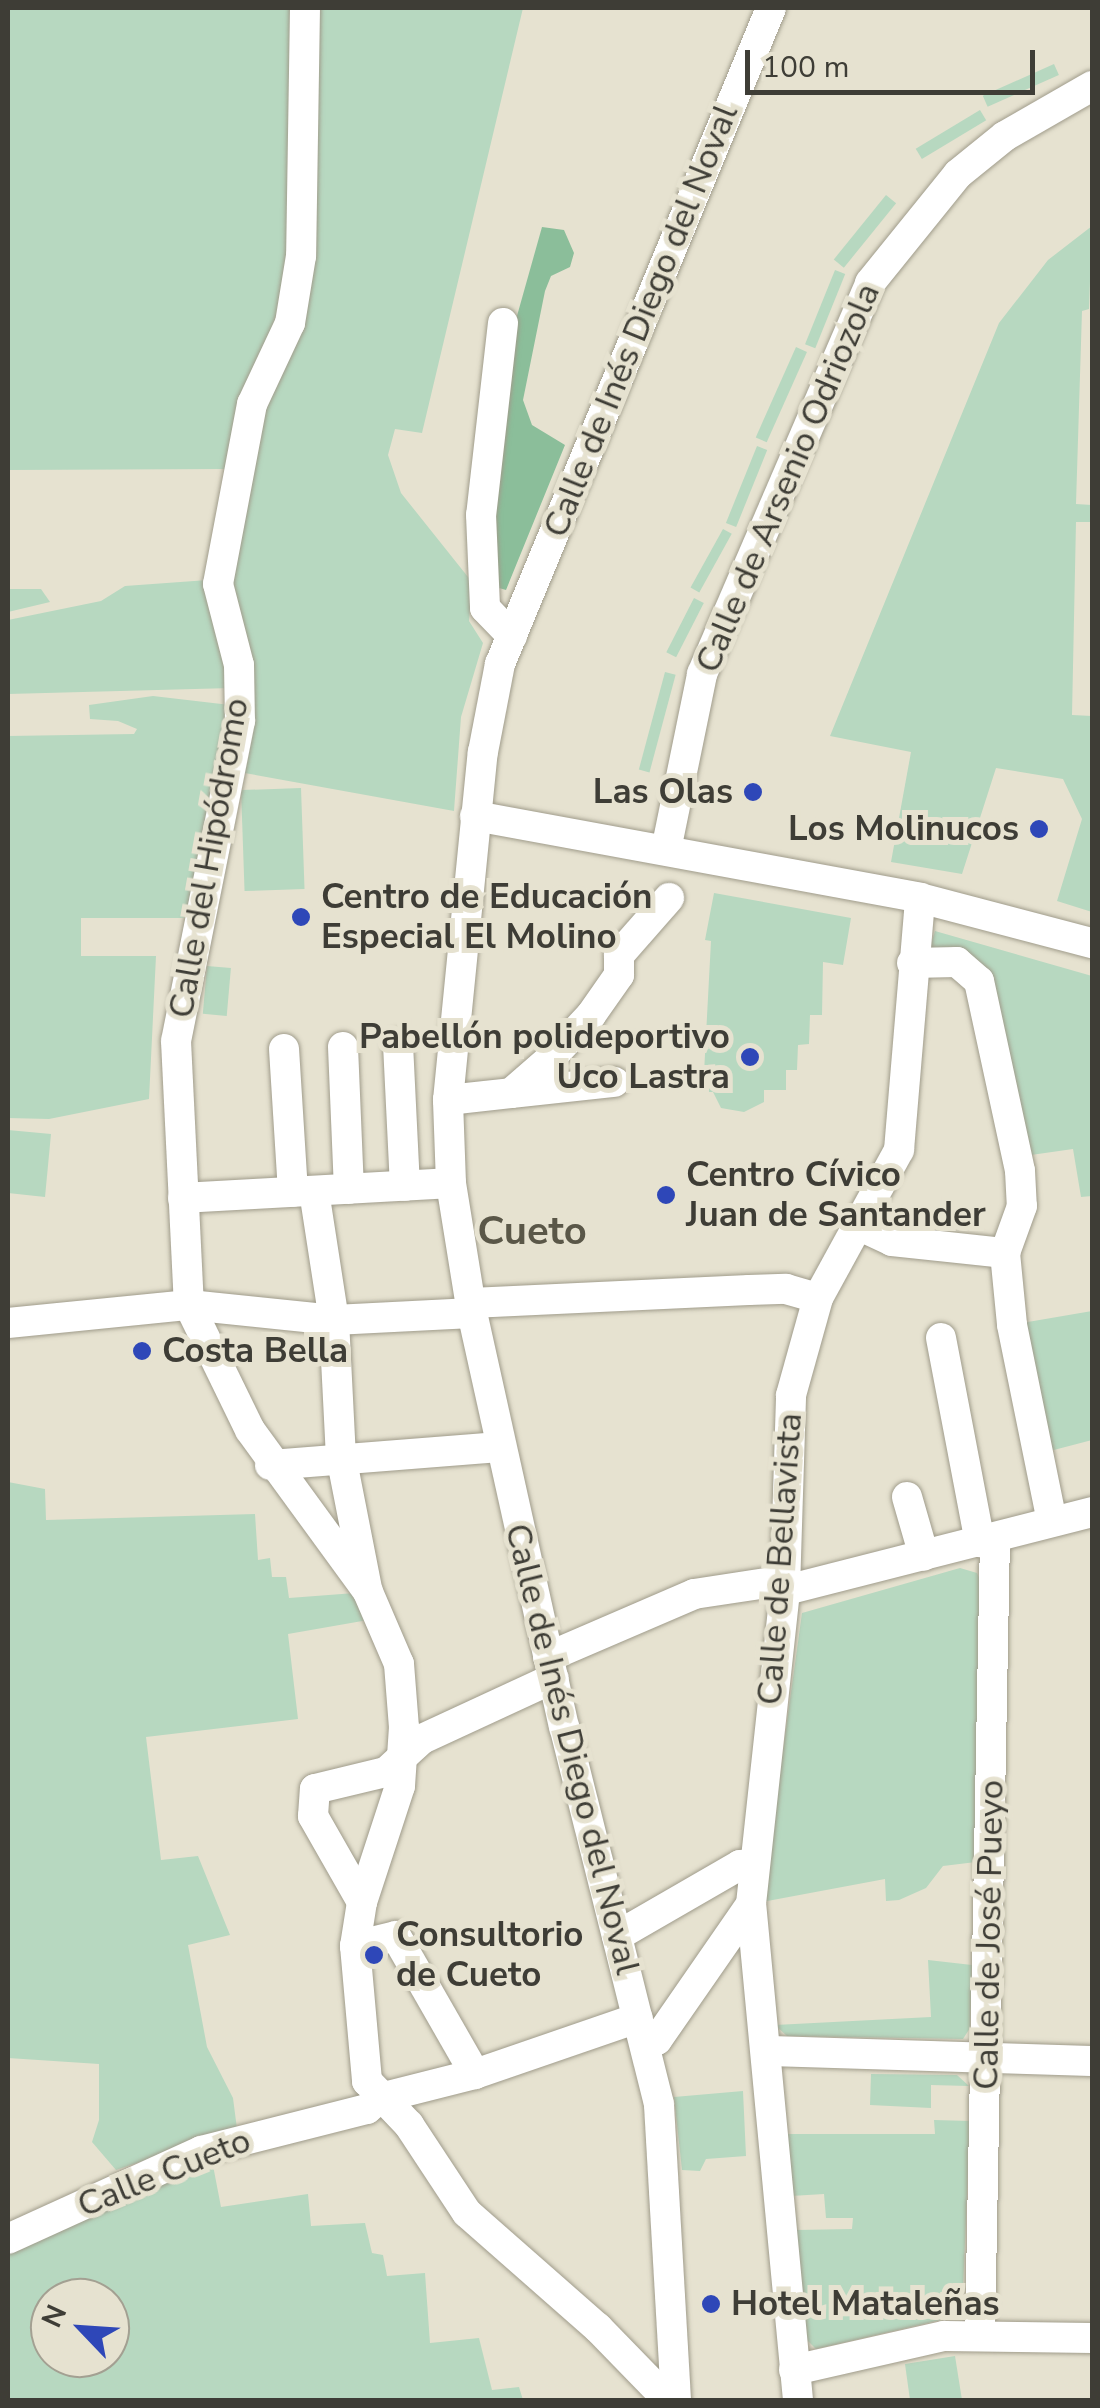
<!DOCTYPE html>
<html>
<head>
<meta charset="utf-8">
<style>
	body { margin:0 }
	#map { position:relative; width:1100px; height:2408px; overflow:hidden; background:#e6e2d0; font-family:"Nunito Sans",sans-serif }
	div>[style] { position:absolute }
	[style*='--x'] { left:calc(var(--x)*1px); top:calc(var(--y)*1px); width:calc(var(--w)*1px); rotate:calc(var(--a)*1deg) }
	.green>* { inset:0; background:#b7d8c0; transform-origin:0 0 }
	.forest>* { inset:0; background:#8bbe9a }
	.roads { filter:drop-shadow(0 0 2px #a09c8b) drop-shadow(0 0 2px #a09c8b) }
	.minor>* { height:30px; margin:-15px; padding:0 15px; transform-origin:15px; border-radius:15px; background:#fff }
	.dots>* { width:28px; height:28px; translate:-50% -50%; box-sizing:border-box; border:5px solid #e6e2d0; border-radius:50% }
	span { translate:-50% -50%; white-space:nowrap; text-align:center; line-height:1.15; -webkit-text-stroke:10px #e6e2d0; paint-order:stroke }
	.street-label { font-size:35px; color:#3e3d36 }
	.poi-label { font-size:35px; color:#3e3d36; font-weight:700 }
	.right { translate:-100% -50%; text-align:right }
	.left { translate:0 -50%; text-align:left }
	.quarter-label { font-size:40px; color:#5a5748; font-weight:700 }
	.frame { position:absolute; inset:0; border:10px solid #3e3d36; pointer-events:none }
	.north { position:absolute; left:30px; top:2278px; width:100px; height:100px; box-sizing:border-box; background:#e6e2d0; border:2px solid #a3a092; border-radius:50%; rotate:295deg; font-size:28px; font-weight:700; line-height:40px; text-align:center; color:#3e3d36 }
	.north::after { content:''; display:block; margin:auto; width:35px; height:45px; background:#2e47b8; clip-path:polygon(50% 0,100% 100%,50% 72%,0 100%) }
	.scale { position:absolute; left:745px; top:50px; width:290px; height:45px; box-sizing:border-box; border:5px solid #3e3d36; border-top:0; padding-left:12px; font-size:30px; line-height:35px; white-space:nowrap; color:#3e3d36; -webkit-text-stroke:8px #e6e2d0; paint-order:stroke }
</style>
</head>
<body>
<div id="map">
	<div class="green">
		<i style="clip-path:polygon(8px 8px,297px 8px,286px 286px,225px 469px,8px 470px)"></i>
		<i style="clip-path:polygon(313px 8px,523px 8px,422px 433px,395px 429px,388px 455px,401px 493px,472px 582px,469px 621px,483px 643px,461px 717px,454px 811px,239px 772px,232px 562px,260px 404px,299px 333px)"></i>
		<i style="left:1054px;top:64px;width:12px;height:78px;rotate:66deg"></i>
		<i style="left:980px;top:110px;width:12px;height:75px;rotate:59deg"></i>
		<i style="left:886px;top:195px;width:13px;height:83px;rotate:39deg"></i>
		<i style="clip-path:polygon(1092px 226px,1089px 309px,1082px 311px,1076px 504px,1092px 505px,1092px 522px,1076px 522px,1072px 715px,1092px 716px,1092px 912px,1057px 901px,1082px 819px,1063px 779px,996px 768px,962px 874px,891px 862px,911px 752px,830px 736px,999px 323px,1048px 260px)"></i>
		<i style="left:835px;top:270px;width:11px;height:80px;rotate:22deg"></i>
		<i style="left:796px;top:347px;width:12px;height:99px;rotate:24deg"></i>
		<i style="left:757px;top:446px;width:11px;height:83px;rotate:22deg"></i>
		<i style="left:723px;top:529px;width:10px;height:67px;rotate:29deg"></i>
		<i style="clip-path:polygon(208px 580px,232px 688px,8px 694px,8px 620px,101px 601px,125px 586px)"></i>
		<i style="clip-path:polygon(8px 589px,41px 589px,50px 602px,8px 612px)"></i>
		<i style="left:694px;top:598px;width:11px;height:61px;rotate:27deg"></i>
		<i style="left:665px;top:672px;width:11px;height:101px;rotate:15deg"></i>
		<i style="clip-path:polygon(153px 696px,230px 705px,194px 918px,81px 918px,81px 956px,156px 956px,149px 1099px,49px 1119px,8px 1118px,8px 736px,134px 734px,137px 729px,118px 721px,90px 719px,89px 705px)"></i>
		<i style="left:301px;top:788px;width:101px;height:60px;rotate:88deg"></i>
		<i style="clip-path:polygon(714px 893px,851px 918px,843px 965px,823px 962px,822px 1015px,810px 1015px,809px 1044px,798px 1045px,797px 1070px,786px 1070px,786px 1090px,764px 1090px,764px 1102px,744px 1112px,721px 1108px,713px 1092px,703px 1092px,711px 941px,705px 940px)"></i>
		<i style="clip-path:polygon(935px 931px,1092px 976px,1092px 1196px,1081px 1197px,1073px 1149px,1024px 1156px,992px 1005px,927px 958px)"></i>
		<i style="left:207px;top:966px;width:24px;height:48px;rotate:5deg"></i>
		<i style="clip-path:polygon(8px 1130px,51px 1134px,45px 1197px,8px 1193px)"></i>
		<i style="clip-path:polygon(1092px 1311px,1092px 1440px,1050px 1451px,1022px 1323px)"></i>
		<i style="clip-path:polygon(8px 1482px,45px 1489px,46px 1520px,255px 1514px,258px 1560px,270px 1558px,272px 1577px,286px 1577px,289px 1598px,355px 1593px,368px 1620px,288px 1634px,298px 1719px,146px 1737px,161px 1860px,198px 1856px,230px 1935px,188px 1945px,207px 2047px,233px 2098px,237px 2129px,116px 2170px,92px 2142px,99px 2120px,99px 2064px,8px 2058px)"></i>
		<i style="clip-path:polygon(960px 1568px,977px 1573px,981px 1582px,976px 1862px,943px 1866px,926px 1888px,899px 1900px,886px 1901px,885px 1879px,762px 1902px,802px 1613px)"></i>
		<i style="clip-path:polygon(928px 1960px,972px 1965px,970px 2028px,963px 2039px,787px 2036px,775px 2025px,931px 2017px)"></i>
		<i style="clip-path:polygon(871px 2074px,957px 2075px,969px 2086px,931px 2085px,931px 2108px,870px 2105px)"></i>
		<i style="clip-path:polygon(743px 2091px,746px 2156px,706px 2159px,700px 2171px,682px 2170px,674px 2097px)"></i>
		<i style="clip-path:polygon(934px 2120px,970px 2121px,962px 2315px,816px 2349px,806px 2339px,796px 2230px,852px 2229px,853px 2218px,826px 2218px,824px 2194px,791px 2196px,782px 2134px,935px 2134px)"></i>
		<i style="clip-path:polygon(evenodd,211px 2155px,221px 2207px,308px 2194px,311px 2226px,365px 2223px,372px 2253px,383px 2255px,387px 2276px,425px 2273px,430px 2343px,479px 2338px,492px 2390px,519px 2387px,523px 2400px,8px 2400px,8px 2245px,211px 2155px,50px 2298px,110px 2298px,110px 2358px,50px 2358px,50px 2298px)"></i>
		<i style="clip-path:polygon(955px 2356px,962px 2400px,910px 2400px,905px 2364px)"></i>
	</div>
	<div class="forest">
		<i style="clip-path:polygon(542px 227px,564px 230px,574px 253px,570px 267px,551px 276px,545px 291px,523px 400px,532px 425px,565px 445px,506px 590px,499px 588px,494px 528px,515px 323px)"></i>
	</div>
	<div class="roads">
		<div class="minor">
			<i style="--x:305;--y:8;--w:248;--a:90.9"></i>
			<i style="--x:301;--y:256;--w:68;--a:99.3"></i>
			<i style="--x:290;--y:323;--w:89;--a:115.1"></i>
			<i style="--x:252;--y:404;--w:183;--a:100.7"></i>
			<i style="--x:218;--y:584;--w:84;--a:75.5"></i>
			<i style="--x:239;--y:665;--w:56;--a:89"></i>
			<i style="--x:240;--y:721;--w:326;--a:101.3"></i>
			<i style="--x:176;--y:1041;--w:264;--a:87.2"></i>
			<i style="--x:189;--y:1305;--w:139;--a:64"></i>
			<i style="--x:250;--y:1430;--w:200;--a:53.9"></i>
			<i style="--x:368;--y:1592;--w:78;--a:66.7"></i>
			<i style="--x:399;--y:1664;--w:63;--a:85.5"></i>
			<i style="--x:404;--y:1727;--w:59;--a:93.9"></i>
			<i style="--x:400;--y:1786;--w:122;--a:108.1"></i>
			<i style="--x:362;--y:1902;--w:45;--a:99"></i>
			<i style="--x:355;--y:1946;--w:136;--a:84.9"></i>
			<i style="--x:367;--y:2081;--w:61;--a:46.3"></i>
			<i style="--x:409;--y:2125;--w:105;--a:56.6"></i>
			<i style="--x:467;--y:2213;--w:174;--a:41.3"></i>
			<i style="--x:598;--y:2328;--w:100;--a:45.8"></i>
			<i style="--x:503;--y:323;--w:193;--a:96.5"></i>
			<i style="--x:481;--y:515;--w:93;--a:87.5"></i>
			<i style="--x:485;--y:608;--w:39;--a:46"></i>
			<i style="--x:475;--y:816;--w:452;--a:10.4"></i>
			<i style="--x:920;--y:898;--w:178;--a:14.7"></i>
			<i style="--x:666;--y:850;--w:180;--a:-78.4"></i>
			<i style="--x:702;--y:674;--w:426;--a:-66.7"></i>
			<i style="--x:870;--y:283;--w:140;--a:-51.1"></i>
			<i style="--x:958;--y:174;--w:60;--a:-39"></i>
			<i style="--x:1005;--y:136;--w:100;--a:-29.9"></i>
			<i style="--x:912;--y:963;--w:45;--a:-1.3"></i>
			<i style="--x:957;--y:962;--w:29;--a:41"></i>
			<i style="--x:979;--y:981;--w:194;--a:77.8"></i>
			<i style="--x:1020;--y:1171;--w:35;--a:87"></i>
			<i style="--x:1022;--y:1206;--w:50;--a:109.9"></i>
			<i style="--x:398;--y:1044;--w:142;--a:87.2"></i>
			<i style="--x:343;--y:1047;--w:142;--a:87.6"></i>
			<i style="--x:284;--y:1049;--w:143;--a:86.4"></i>
			<i style="--x:511;--y:1093;--w:104;--a:-6.1"></i>
			<i style="--x:448;--y:1100;--w:63;--a:-6.3"></i>
			<i style="--x:511;--y:1093;--w:49;--a:-40.9"></i>
			<i style="--x:548;--y:1061;--w:63;--a:-46.9"></i>
			<i style="--x:591;--y:1015;--w:49;--a:-55"></i>
			<i style="--x:619;--y:975;--w:20;--a:-90"></i>
			<i style="--x:619;--y:955;--w:76;--a:-48.7"></i>
			<i style="--x:314;--y:1191;--w:131;--a:81.2"></i>
			<i style="--x:334;--y:1320;--w:136;--a:87.1"></i>
			<i style="--x:341;--y:1456;--w:136;--a:78.9"></i>
			<i style="--x:183;--y:1198;--w:268;--a:-3.2"></i>
			<i style="--x:862;--y:1227;--w:33;--a:25"></i>
			<i style="--x:892;--y:1241;--w:114;--a:6.1"></i>
			<i style="--x:1005;--y:1253;--w:72;--a:84.4"></i>
			<i style="--x:1012;--y:1325;--w:200;--a:78.5"></i>
			<i style="--x:471;--y:1303;--w:278;--a:-2.7"></i>
			<i style="--x:749;--y:1290;--w:37;--a:-2"></i>
			<i style="--x:786;--y:1289;--w:33;--a:16"></i>
			<i style="--x:8;--y:1323;--w:182;--a:-5.7"></i>
			<i style="--x:189;--y:1305;--w:146;--a:5.9"></i>
			<i style="--x:334;--y:1320;--w:138;--a:-2.9"></i>
			<i style="--x:941;--y:1338;--w:208;--a:79.2"></i>
			<i style="--x:270;--y:1465;--w:231;--a:-4.5"></i>
			<i style="--x:907;--y:1497;--w:61;--a:73.9"></i>
			<i style="--x:548;--y:1657;--w:159;--a:-23.3"></i>
			<i style="--x:694;--y:1594;--w:74;--a:-8.6"></i>
			<i style="--x:767;--y:1583;--w:27;--a:10"></i>
			<i style="--x:794;--y:1588;--w:308;--a:-14.3"></i>
			<i style="--x:362;--y:1902;--w:99;--a:-119.7"></i>
			<i style="--x:313;--y:1816;--w:27;--a:-86"></i>
			<i style="--x:315;--y:1789;--w:73;--a:-13.5"></i>
			<i style="--x:386;--y:1772;--w:49;--a:-42.5"></i>
			<i style="--x:422;--y:1739;--w:145;--a:-24.8"></i>
			<i style="--x:617;--y:1936;--w:142;--a:-30"></i>
			<i style="--x:740;--y:1865;--w:13;--a:-4"></i>
			<i style="--x:355;--y:1946;--w:42;--a:-13.7"></i>
			<i style="--x:396;--y:1936;--w:159;--a:60.2"></i>
			<i style="--x:645;--y:2045;--w:13;--a:-23"></i>
			<i style="--x:657;--y:2040;--w:165;--a:-55.3"></i>
			<i style="--x:769;--y:2051;--w:323;--a:1.8"></i>
			<i style="--x:8;--y:2239;--w:212;--a:-24.5"></i>
			<i style="--x:201;--y:2151;--w:171;--a:-14.2"></i>
			<i style="--x:367;--y:2109;--w:17;--a:-40"></i>
			<i style="--x:380;--y:2098;--w:98;--a:-14.2"></i>
			<i style="--x:475;--y:2074;--w:172;--a:-19"></i>
			<i style="--x:980;--y:2333;--w:795;--a:-88.92"></i>
			<i style="--x:794;--y:2370;--w:154;--a:-12.8"></i>
			<i style="--x:944;--y:2336;--w:148;--a:0.8"></i>
			<i style="--x:676;--y:2400;--w:296;--a:-93.3"></i>
			<i style="--x:659;--y:2104;--w:389;--a:-104.1"></i>
			<i style="--x:564;--y:1727;--w:424;--a:-102.5"></i>
			<i style="--x:472;--y:1313;--w:132;--a:-99.2"></i>
			<i style="--x:451;--y:1183;--w:83;--a:-92.1"></i>
			<i style="--x:448;--y:1100;--w:350;--a:-84.3"></i>
			<i style="--x:483;--y:752;--w:90;--a:-79.1"></i>
			<i style="--x:500;--y:664;--w:710;--a:-67.55"></i>
			<i style="--x:798;--y:2400;--w:498;--a:-95.4"></i>
			<i style="--x:751;--y:1904;--w:317;--a:-83.8"></i>
			<i style="--x:785;--y:1589;--w:194;--a:-88.2"></i>
			<i style="--x:791;--y:1395;--w:101;--a:-74.4"></i>
			<i style="--x:818;--y:1298;--w:169;--a:-61.3"></i>
			<i style="--x:899;--y:1150;--w:253;--a:-85.2"></i>
		</div>
	</div>
	<div class="dots">
		<i style="left:753px;top:792px;background:#2e47b8"></i>
		<i style="left:1039px;top:829px;background:#2e47b8"></i>
		<i style="left:301px;top:917px;background:#2e47b8"></i>
		<i style="left:750px;top:1057px;background:#2e47b8"></i>
		<i style="left:666px;top:1195px;background:#2e47b8"></i>
		<i style="left:142px;top:1351px;background:#2e47b8"></i>
		<i style="left:374px;top:1955px;background:#2e47b8"></i>
		<i style="left:711px;top:2304px;background:#2e47b8"></i>
	</div>
	<div class="street-label">
		<span style="left:641px;top:321px;rotate:-68deg">Calle de Inés Diego del Noval</span>
		<span style="left:788px;top:478px;rotate:-67deg">Calle de Arsenio Odriozola</span>
		<span style="left:209px;top:858px;rotate:-80deg">Calle del Hipódromo</span>
		<span style="left:780px;top:1559px;rotate:-86deg">Calle de Bellavista</span>
		<span style="left:572px;top:1749px;rotate:76deg">Calle de Inés Diego del Noval</span>
		<span style="left:989px;top:1935px;rotate:-89deg">Calle de José Pueyo</span>
		<span style="left:164px;top:2173px;rotate:-22deg">Calle Cueto</span>
	</div>
	<div class="poi-label">
		<span class="right" style="left:733px;top:792px">Las Olas</span>
		<span class="right" style="left:1019px;top:829px">Los Molinucos</span>
		<span class="left" style="left:321px;top:917px">Centro de Educación<br>Especial El Molino</span>
		<span class="right" style="left:730px;top:1057px">Pabellón polideportivo<br>Uco Lastra</span>
		<span class="left" style="left:686px;top:1195px">Centro Cívico<br>Juan de Santander</span>
		<span class="left" style="left:162px;top:1351px">Costa Bella</span>
		<span class="left" style="left:396px;top:1955px">Consultorio<br>de Cueto</span>
		<span class="left" style="left:731px;top:2304px">Hotel Mataleñas</span>
	</div>
	<div class="quarter-label">
		<span style="left:532px;top:1231px">Cueto</span>
	</div>
	<div class="frame"></div>
	<div class="north">N</div>
	<div class="scale">100 m</div>
</div>
</body>
</html>
